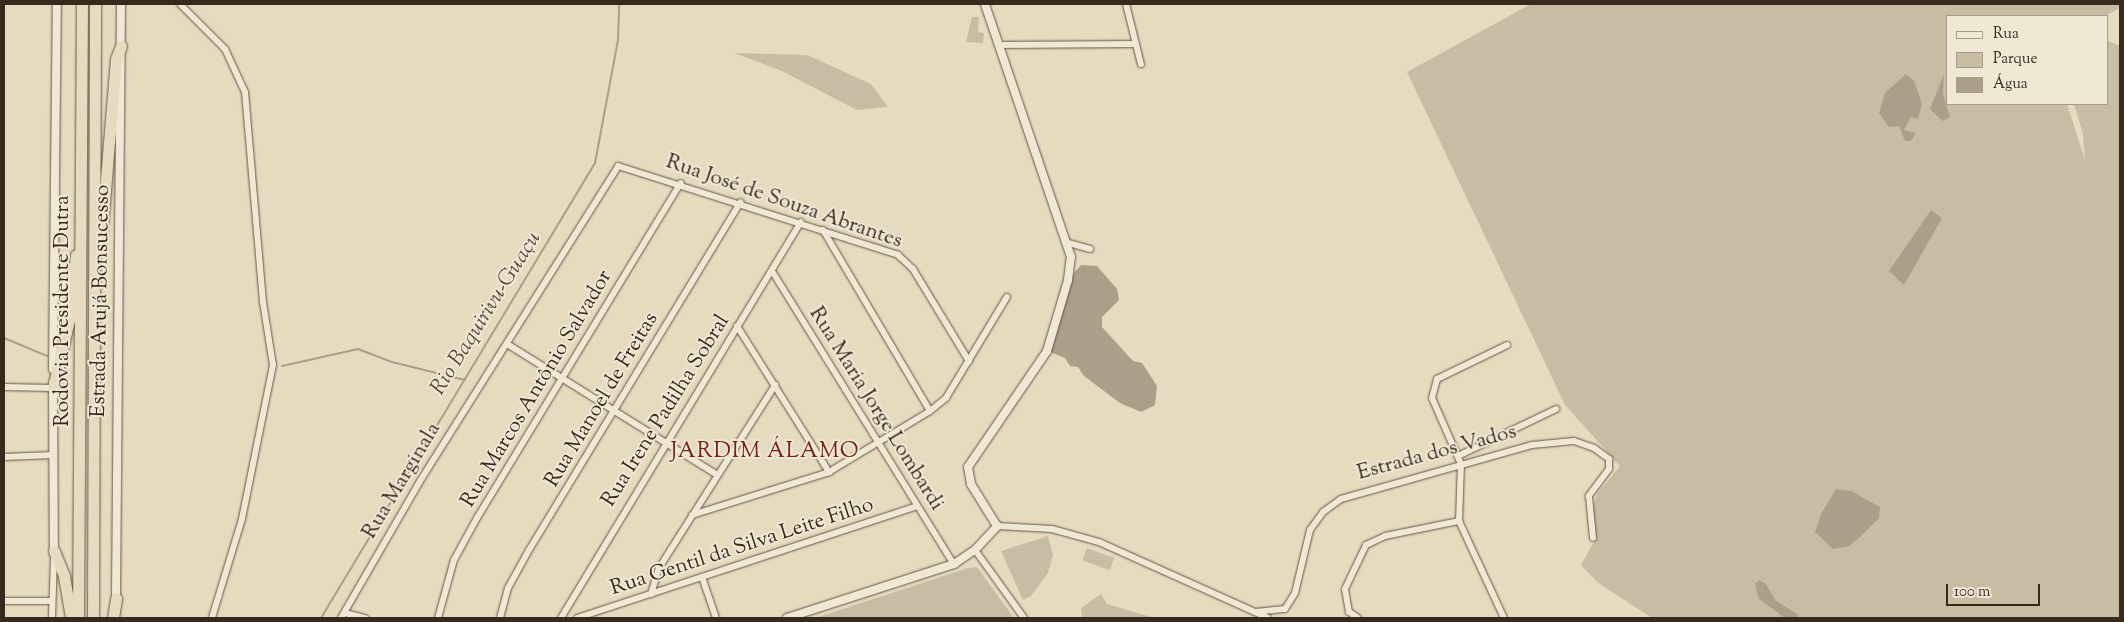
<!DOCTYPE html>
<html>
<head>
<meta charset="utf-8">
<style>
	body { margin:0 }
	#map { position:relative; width:2124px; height:622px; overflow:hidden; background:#e6dbbf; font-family:"Sorts Mill Goudy",serif }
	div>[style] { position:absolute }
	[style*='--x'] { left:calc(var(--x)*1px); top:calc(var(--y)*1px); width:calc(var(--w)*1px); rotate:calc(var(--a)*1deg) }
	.green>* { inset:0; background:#c8bda3; transform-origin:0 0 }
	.water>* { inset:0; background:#aa9f88 }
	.stream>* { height:2px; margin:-1px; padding:0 1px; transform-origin:1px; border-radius:1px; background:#aa9f88 }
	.roads { filter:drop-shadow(0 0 1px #635645) drop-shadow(0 0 1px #635645) }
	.minor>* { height:6px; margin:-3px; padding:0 3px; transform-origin:3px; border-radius:3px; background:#efe8d5 }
	.tertiary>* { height:8px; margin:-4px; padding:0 4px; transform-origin:4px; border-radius:4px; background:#efe8d5 }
	.motorway>* { height:11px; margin:-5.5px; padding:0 5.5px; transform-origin:5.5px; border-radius:5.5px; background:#e6dbbf }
	span { translate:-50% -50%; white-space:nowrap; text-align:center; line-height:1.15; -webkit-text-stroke:4px #efe8d5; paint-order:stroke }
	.street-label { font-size:21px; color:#372a1c }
	.water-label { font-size:22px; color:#5a4d3c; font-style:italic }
	.neighbourhood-label { font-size:22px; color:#7a1f14; letter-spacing:1px }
	.frame { position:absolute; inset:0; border:5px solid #372a1c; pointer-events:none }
	.legend { position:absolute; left:1946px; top:15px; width:162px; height:90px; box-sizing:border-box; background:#efe8d5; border:1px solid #a59c8b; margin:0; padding:6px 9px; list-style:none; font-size:15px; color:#372a1c }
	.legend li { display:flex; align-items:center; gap:10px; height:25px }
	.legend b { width:25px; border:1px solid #a59c8b }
	.scale { position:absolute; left:1946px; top:584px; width:94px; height:22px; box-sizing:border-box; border:2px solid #372a1c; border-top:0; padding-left:6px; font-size:15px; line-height:18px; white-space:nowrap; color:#372a1c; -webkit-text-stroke:4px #efe8d5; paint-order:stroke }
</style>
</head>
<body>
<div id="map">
	<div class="green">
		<i style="clip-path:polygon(1531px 4px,2120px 4px,2120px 8px,2105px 16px,1948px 16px,1948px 104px,2067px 104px,2085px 160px,2083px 134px,2074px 104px,2108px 104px,2108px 41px,2120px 46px,2120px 618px,1652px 618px,1597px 582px,1581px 565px,1596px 538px,1593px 506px,1597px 494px,1620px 466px,1565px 405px,1407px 72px)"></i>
		<i style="clip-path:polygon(972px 17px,979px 17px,978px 32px,984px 33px,983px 43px,966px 42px)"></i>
		<i style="clip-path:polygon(734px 53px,807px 55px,871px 84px,888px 107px,857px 110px,782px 71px)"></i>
		<i style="clip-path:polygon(1048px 536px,1053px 555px,1048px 573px,1031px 596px,1023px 600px,1001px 551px)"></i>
		<i style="left:1087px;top:548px;width:29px;height:13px;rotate:20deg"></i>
		<i style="clip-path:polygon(977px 567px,1014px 618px,815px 618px,968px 568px)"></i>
		<i style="clip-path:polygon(1101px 594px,1107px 604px,1155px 618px,1082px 618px,1081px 608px)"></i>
	</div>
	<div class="water">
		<i style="clip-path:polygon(1906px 74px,1914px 81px,1922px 104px,1918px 119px,1911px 117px,1904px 130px,1916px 133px,1911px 141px,1905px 141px,1899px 126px,1889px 127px,1879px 113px,1885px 93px)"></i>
		<i style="clip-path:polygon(1944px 74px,1943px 94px,1950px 117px,1943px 121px,1930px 109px)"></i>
		<i style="clip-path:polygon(1931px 210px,1942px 218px,1904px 285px,1889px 271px)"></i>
		<i style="clip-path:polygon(1081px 265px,1097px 266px,1117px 289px,1119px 300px,1102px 317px,1102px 327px,1133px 361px,1142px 363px,1157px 386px,1155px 405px,1141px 412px,1120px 403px,1084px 376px,1078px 367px,1070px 366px,1065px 358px,1050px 352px,1074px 273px)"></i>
		<i style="clip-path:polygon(1836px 489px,1851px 491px,1880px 507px,1879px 518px,1860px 537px,1849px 546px,1833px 549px,1815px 532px,1821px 514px)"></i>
		<i style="clip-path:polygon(1759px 580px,1766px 584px,1775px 600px,1797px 614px,1798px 618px,1785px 618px,1759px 599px,1755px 584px)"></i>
	</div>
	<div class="stream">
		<i style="--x:4;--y:338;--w:47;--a:22.7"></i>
		<i style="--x:282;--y:366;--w:78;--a:-12.6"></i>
		<i style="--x:358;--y:349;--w:36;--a:21"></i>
		<i style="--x:392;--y:362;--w:75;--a:13.9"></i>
		<i style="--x:321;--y:618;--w:531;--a:-58.94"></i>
		<i style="--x:595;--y:163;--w:125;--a:-79.4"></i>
		<i style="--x:618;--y:40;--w:36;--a:-88"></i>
	</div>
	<div class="roads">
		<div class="minor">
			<i style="--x:180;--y:4;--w:64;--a:45"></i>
			<i style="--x:225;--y:49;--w:47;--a:65.1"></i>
			<i style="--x:245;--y:92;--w:211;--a:85.1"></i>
			<i style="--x:263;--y:302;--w:64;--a:81"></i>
			<i style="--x:273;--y:365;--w:157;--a:101.4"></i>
			<i style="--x:242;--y:519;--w:103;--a:106.9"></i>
			<i style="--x:1126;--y:4;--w:62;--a:76"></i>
			<i style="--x:999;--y:45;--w:137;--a:-0.4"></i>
			<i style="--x:823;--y:230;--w:210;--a:59.4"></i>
			<i style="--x:1068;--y:243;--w:23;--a:15"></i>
			<i style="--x:772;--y:271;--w:345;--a:58.2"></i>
			<i style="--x:737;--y:326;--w:173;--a:57.8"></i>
			<i style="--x:507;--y:344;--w:246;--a:31.9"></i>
			<i style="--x:4;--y:387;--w:49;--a:1.2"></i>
			<i style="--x:1458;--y:456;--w:109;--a:-25.6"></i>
			<i style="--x:4;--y:457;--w:50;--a:-2.3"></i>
			<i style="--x:692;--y:515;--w:144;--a:-17.4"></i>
			<i style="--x:829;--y:472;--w:118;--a:-31.1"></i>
			<i style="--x:930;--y:411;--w:21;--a:-39"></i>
			<i style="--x:946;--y:398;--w:118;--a:-58.9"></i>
			<i style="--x:997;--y:526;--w:55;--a:3.1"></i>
			<i style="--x:1052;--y:529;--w:49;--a:15.5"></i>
			<i style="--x:1099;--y:542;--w:185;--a:24.2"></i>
			<i style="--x:975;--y:550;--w:84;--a:54.2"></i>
			<i style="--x:702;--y:577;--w:43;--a:71.1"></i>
			<i style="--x:651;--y:594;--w:27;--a:-73"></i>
			<i style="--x:659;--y:568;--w:217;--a:-57.6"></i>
			<i style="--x:4;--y:601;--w:48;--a:0"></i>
			<i style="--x:1255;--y:612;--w:30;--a:-6"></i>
			<i style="--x:1285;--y:609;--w:19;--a:-58"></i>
			<i style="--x:1295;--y:593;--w:65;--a:-76.6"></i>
			<i style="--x:1310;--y:530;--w:22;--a:-54"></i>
			<i style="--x:1323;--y:512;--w:22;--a:-36"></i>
			<i style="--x:1341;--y:499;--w:198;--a:-15.8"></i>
			<i style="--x:1532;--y:445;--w:42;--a:-5.4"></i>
			<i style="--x:1574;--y:441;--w:21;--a:19"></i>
			<i style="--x:1594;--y:448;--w:19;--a:36"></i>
			<i style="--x:1609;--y:459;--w:10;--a:90"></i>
			<i style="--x:1609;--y:469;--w:34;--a:127"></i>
			<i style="--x:1589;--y:496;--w:42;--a:84.6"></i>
			<i style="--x:345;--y:613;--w:21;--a:14"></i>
			<i style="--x:52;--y:618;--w:60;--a:-88.1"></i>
			<i style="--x:341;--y:618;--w:158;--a:-60"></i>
			<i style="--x:420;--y:481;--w:372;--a:-57.8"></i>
			<i style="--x:618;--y:166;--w:294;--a:17.6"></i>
			<i style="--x:898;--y:255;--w:21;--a:43"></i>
			<i style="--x:913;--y:269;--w:108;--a:58.7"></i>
			<i style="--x:438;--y:618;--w:60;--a:-74.6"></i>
			<i style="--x:454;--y:560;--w:48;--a:-61.3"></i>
			<i style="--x:477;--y:518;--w:392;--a:-58.7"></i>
			<i style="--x:500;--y:618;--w:31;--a:-75"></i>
			<i style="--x:508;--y:588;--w:43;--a:-61.1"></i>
			<i style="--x:529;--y:550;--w:407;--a:-58.7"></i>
			<i style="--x:561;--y:618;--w:463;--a:-58.8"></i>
			<i style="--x:577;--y:618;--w:358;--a:-18.2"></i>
			<i style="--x:1358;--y:618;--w:11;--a:-146"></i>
			<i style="--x:1349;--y:612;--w:23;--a:-100"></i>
			<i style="--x:1345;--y:589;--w:49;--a:-64.5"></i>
			<i style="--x:1366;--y:545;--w:21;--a:-25"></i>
			<i style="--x:1385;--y:536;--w:76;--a:-11.5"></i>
			<i style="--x:1504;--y:618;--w:107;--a:-114.9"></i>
			<i style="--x:1459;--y:521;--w:57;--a:-88"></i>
			<i style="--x:1461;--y:464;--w:72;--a:-113.7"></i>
			<i style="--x:1432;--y:398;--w:20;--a:-75"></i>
			<i style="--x:1437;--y:379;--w:78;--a:-25.9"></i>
		</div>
		<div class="tertiary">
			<i style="--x:53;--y:369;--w:365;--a:-89.4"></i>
			<i style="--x:53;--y:383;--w:168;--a:89.7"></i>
			<i style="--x:116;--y:598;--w:594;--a:-89.52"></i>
			<i style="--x:787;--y:618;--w:176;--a:-17.9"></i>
			<i style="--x:954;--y:564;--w:25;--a:-34"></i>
			<i style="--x:975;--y:550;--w:33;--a:-47"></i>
			<i style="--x:997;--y:526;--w:49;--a:-121.8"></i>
			<i style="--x:971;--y:484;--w:17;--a:-100"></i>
			<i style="--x:968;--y:467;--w:140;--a:-55.7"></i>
			<i style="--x:1047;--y:351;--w:74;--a:-73.5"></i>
			<i style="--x:1068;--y:280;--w:23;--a:-83"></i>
			<i style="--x:1071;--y:257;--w:267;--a:-108.8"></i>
		</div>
		<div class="motorway">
			<i style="--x:101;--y:238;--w:180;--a:-85.2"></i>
			<i style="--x:116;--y:59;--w:14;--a:-69"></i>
			<i style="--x:53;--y:388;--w:70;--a:-76.8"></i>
			<i style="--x:69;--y:320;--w:65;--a:-83.9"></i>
			<i style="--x:54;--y:551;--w:27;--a:68"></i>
			<i style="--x:64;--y:576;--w:43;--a:80.5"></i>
			<i style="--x:78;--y:618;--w:614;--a:-89.63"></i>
			<i style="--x:93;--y:618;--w:614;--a:-89.81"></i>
			<i style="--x:113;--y:618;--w:20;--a:-81"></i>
		</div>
	</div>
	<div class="street-label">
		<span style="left:784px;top:202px;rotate:19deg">Rua José de Souza Abrantes</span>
		<span style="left:101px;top:301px;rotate:-89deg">Estrada Arujá Bonsucesso</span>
		<span style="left:63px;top:311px;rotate:-90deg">Rodovia Presidente Dutra</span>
		<span style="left:537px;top:389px;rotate:-59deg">Rua Marcos Antônio Salvador</span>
		<span style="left:602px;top:400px;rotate:-59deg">Rua Manoel de Freitas</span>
		<span style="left:876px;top:409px;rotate:58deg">Rua Maria Jorge Lombardi</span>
		<span style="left:666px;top:411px;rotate:-58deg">Rua Irene Padilha Sobral</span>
		<span style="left:1437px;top:453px;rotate:-15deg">Estrada dos Vados</span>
		<span style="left:402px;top:481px;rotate:-59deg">Rua Marginala</span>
		<span style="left:742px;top:547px;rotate:-18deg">Rua Gentil da Silva Leite Filho</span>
	</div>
	<div class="water-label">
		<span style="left:487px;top:314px;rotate:-58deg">Rio Baquirivu-Guaçu</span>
	</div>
	<div class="neighbourhood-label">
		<span style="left:765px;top:453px">JARDIM ÁLAMO</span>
	</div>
	<div class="frame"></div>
	<ul class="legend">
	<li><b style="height:6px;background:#efe8d5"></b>Rua</li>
	<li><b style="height:14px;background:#c8bda3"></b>Parque</li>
	<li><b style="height:14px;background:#aa9f88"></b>Água</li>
	</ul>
	<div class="scale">100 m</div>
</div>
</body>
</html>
